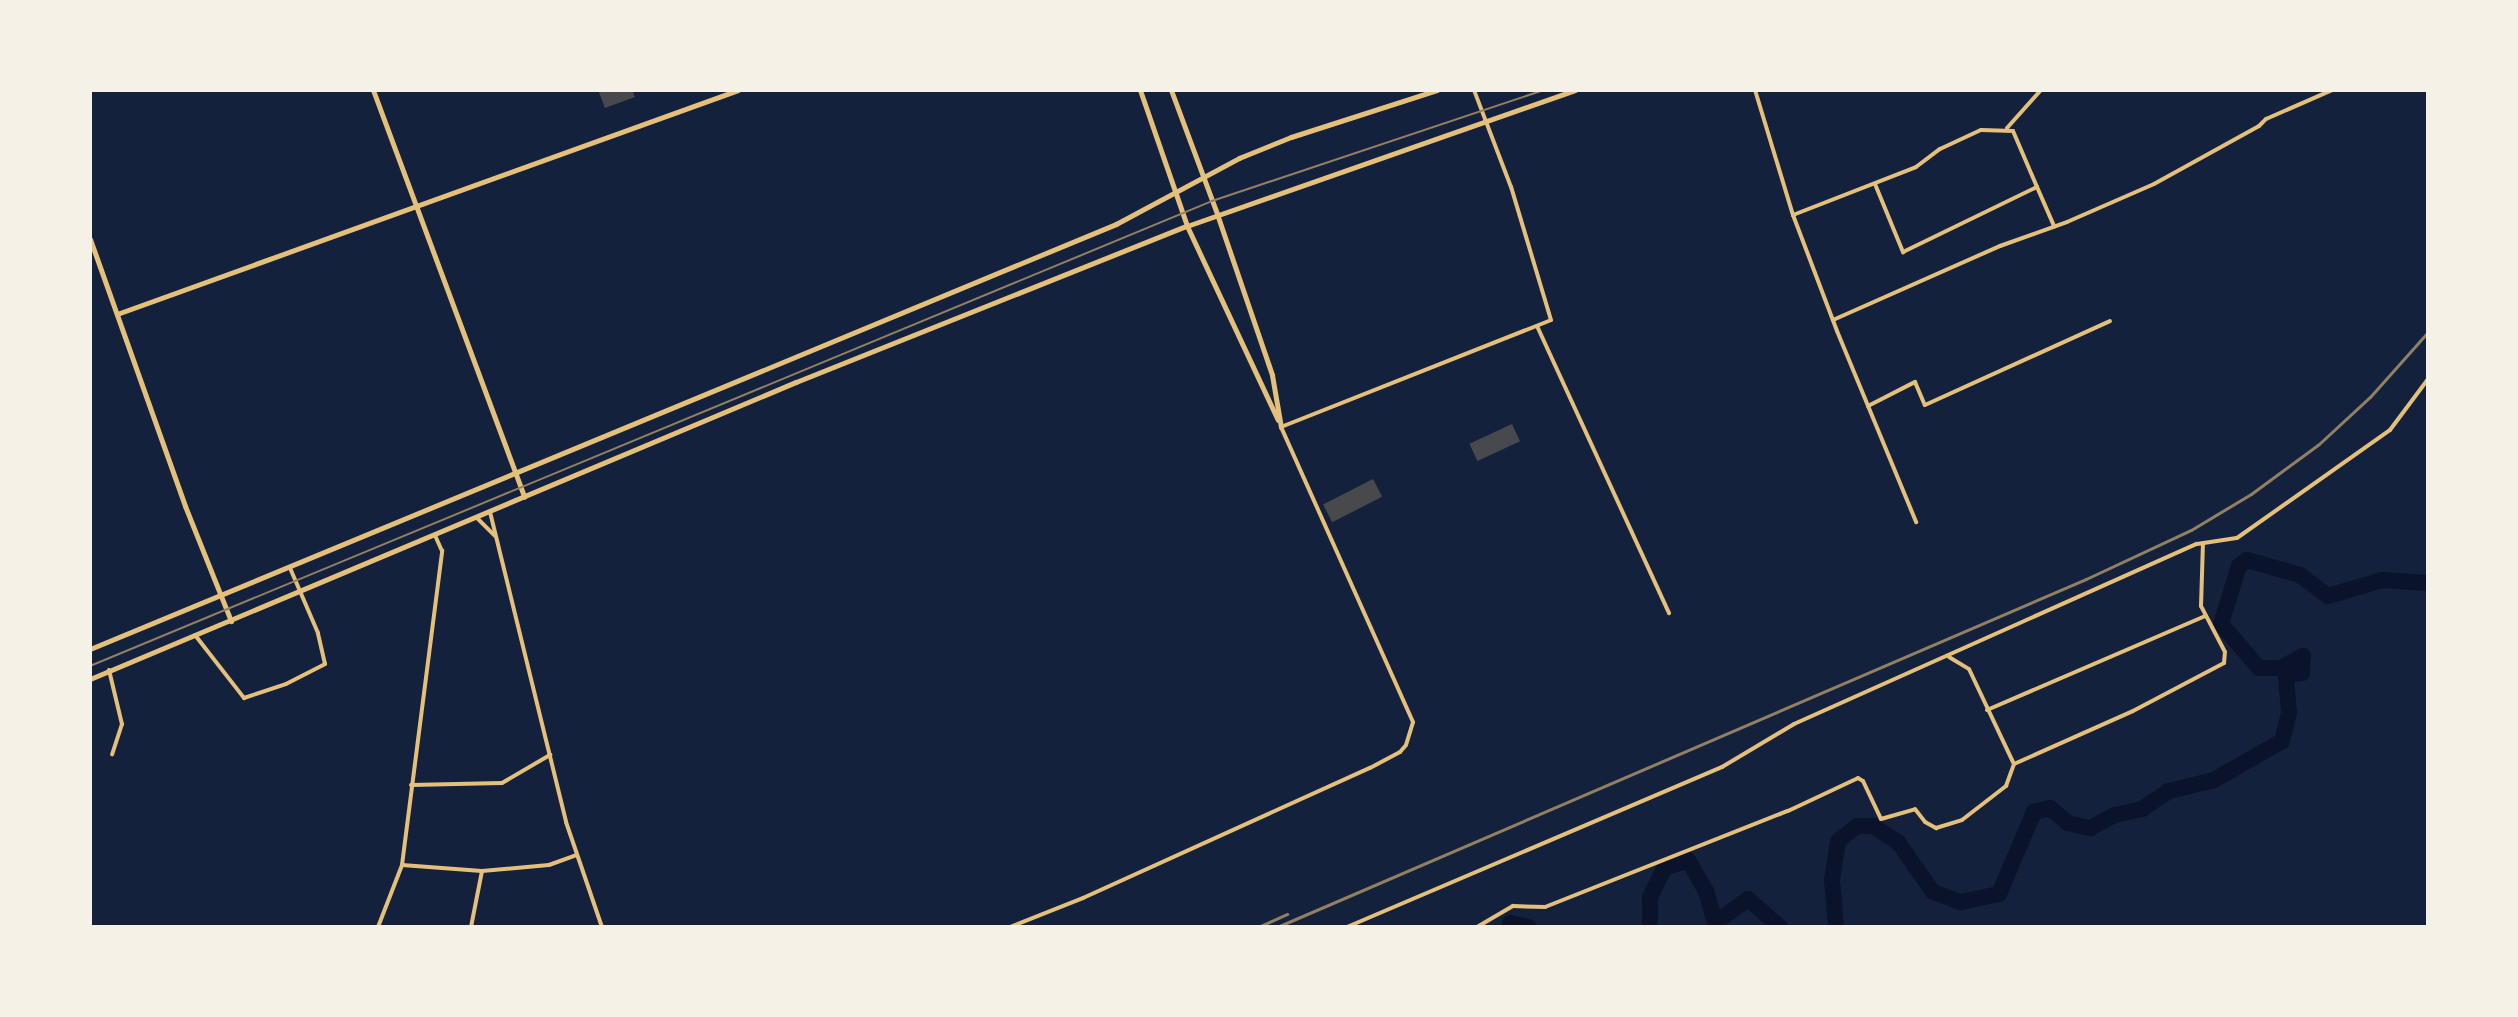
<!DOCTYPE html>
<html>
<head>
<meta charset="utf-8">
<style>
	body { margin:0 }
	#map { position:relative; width:2518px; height:1017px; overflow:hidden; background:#14213d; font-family:"Sofia Sans Condensed",sans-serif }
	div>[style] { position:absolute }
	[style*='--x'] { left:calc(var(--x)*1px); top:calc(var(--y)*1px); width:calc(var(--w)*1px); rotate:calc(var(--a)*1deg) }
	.river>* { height:16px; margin:-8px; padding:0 8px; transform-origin:8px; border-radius:8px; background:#0b132b }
	.building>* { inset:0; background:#48494c; transform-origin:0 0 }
	.minor>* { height:4px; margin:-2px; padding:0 2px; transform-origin:2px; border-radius:2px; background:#e5c07b }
	.tertiary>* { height:5px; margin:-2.5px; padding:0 2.5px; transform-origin:2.5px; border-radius:2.5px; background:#e5c07b }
	.secondary>* { height:5px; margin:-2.5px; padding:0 2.5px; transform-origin:2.5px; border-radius:2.5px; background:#e5c07b }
	.tram>* { height:2px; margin:-1px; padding:0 1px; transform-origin:1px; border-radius:1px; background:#918062 }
	.rail>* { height:3px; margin:-1.5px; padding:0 1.5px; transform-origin:1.5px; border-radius:1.5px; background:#918062 }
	span { translate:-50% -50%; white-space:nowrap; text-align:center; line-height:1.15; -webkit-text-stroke:8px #f6f1e7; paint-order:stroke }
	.frame { position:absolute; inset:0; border:92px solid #f6f1e7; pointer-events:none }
</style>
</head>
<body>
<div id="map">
	<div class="river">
		<i style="--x:1509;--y:927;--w:4;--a:-76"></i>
		<i style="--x:1510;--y:923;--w:19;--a:12"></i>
		<i style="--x:1650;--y:927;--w:30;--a:-90"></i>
		<i style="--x:1650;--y:897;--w:32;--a:-64"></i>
		<i style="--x:1664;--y:868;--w:25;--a:-18"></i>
		<i style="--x:1688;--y:860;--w:36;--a:60"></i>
		<i style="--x:1706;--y:891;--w:33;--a:74"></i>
		<i style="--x:1715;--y:923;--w:41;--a:-36"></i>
		<i style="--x:1748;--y:899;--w:43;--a:41.2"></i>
		<i style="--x:1836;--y:927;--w:47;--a:-94.9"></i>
		<i style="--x:1832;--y:880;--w:39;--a:-81"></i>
		<i style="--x:1838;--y:841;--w:24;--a:-38"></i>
		<i style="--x:1857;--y:826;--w:16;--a:0"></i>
		<i style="--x:1873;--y:826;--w:30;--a:33"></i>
		<i style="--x:1898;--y:842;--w:61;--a:55"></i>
		<i style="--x:1933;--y:892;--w:30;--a:20"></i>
		<i style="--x:1961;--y:902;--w:39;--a:-12"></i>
		<i style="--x:1999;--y:894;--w:89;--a:-66.9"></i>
		<i style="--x:2034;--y:812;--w:16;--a:-14"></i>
		<i style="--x:2050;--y:808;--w:23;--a:40"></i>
		<i style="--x:2068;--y:823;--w:23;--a:13"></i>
		<i style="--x:2090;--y:828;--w:27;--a:-28"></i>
		<i style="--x:2114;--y:815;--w:29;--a:-12"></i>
		<i style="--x:2142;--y:809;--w:32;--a:-34"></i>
		<i style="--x:2169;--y:791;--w:46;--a:-13.7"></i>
		<i style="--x:2214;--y:780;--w:78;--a:-29.8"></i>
		<i style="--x:2282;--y:741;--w:30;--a:-76"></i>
		<i style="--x:2289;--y:712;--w:37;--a:-95"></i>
		<i style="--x:2286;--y:675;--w:16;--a:-7"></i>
		<i style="--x:2302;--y:673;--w:17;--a:-87"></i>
		<i style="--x:2303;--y:656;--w:26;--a:152"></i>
		<i style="--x:2280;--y:668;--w:21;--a:180"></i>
		<i style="--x:2259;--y:668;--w:58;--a:-130.8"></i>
		<i style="--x:2221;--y:624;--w:61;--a:-72.8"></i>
		<i style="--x:2239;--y:566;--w:10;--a:-37"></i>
		<i style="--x:2247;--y:560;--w:55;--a:15.8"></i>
		<i style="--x:2300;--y:575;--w:35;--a:37"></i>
		<i style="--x:2328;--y:596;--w:56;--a:-16.5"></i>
		<i style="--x:2382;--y:580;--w:46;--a:3.7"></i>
	</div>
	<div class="building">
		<i style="clip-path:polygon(598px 90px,632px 90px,635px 97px,605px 108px)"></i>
		<i style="left:1512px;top:424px;width:19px;height:47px;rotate:65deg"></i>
		<i style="left:1373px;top:479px;width:20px;height:56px;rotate:63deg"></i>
	</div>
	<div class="minor">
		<i style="--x:1755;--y:90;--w:131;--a:73.1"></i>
		<i style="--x:1793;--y:215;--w:124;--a:69.2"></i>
		<i style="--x:1837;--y:331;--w:207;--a:67.5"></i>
		<i style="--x:2007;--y:128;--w:51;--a:-48.2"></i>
		<i style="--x:1875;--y:184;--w:74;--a:67.6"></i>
		<i style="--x:1903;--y:252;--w:149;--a:-25.9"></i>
		<i style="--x:2037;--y:187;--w:43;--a:66.4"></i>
		<i style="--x:1793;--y:215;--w:132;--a:-21.3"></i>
		<i style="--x:1916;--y:167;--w:30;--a:-37"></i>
		<i style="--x:1940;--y:149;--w:45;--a:-24.9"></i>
		<i style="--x:1981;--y:130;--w:32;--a:2"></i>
		<i style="--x:2013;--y:131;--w:61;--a:66.8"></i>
		<i style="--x:1833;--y:320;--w:183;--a:-23.9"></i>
		<i style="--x:2000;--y:246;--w:71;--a:-19.7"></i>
		<i style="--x:2067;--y:222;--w:95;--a:-23.6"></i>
		<i style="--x:2154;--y:184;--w:120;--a:-28.9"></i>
		<i style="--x:2259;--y:126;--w:10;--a:-45"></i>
		<i style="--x:2266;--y:119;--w:72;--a:-23.7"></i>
		<i style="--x:1537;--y:326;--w:316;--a:65.3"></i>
		<i style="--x:1868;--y:406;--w:53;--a:-27.1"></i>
		<i style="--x:1915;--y:382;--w:25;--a:67"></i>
		<i style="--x:1925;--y:405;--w:203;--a:-24.4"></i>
		<i style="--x:490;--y:512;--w:319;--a:76.2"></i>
		<i style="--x:566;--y:822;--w:111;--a:71.1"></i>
		<i style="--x:477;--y:518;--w:25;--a:45"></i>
		<i style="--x:195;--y:635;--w:80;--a:52.1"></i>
		<i style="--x:244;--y:698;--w:44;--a:-18.4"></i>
		<i style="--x:286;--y:684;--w:44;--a:-27.1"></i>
		<i style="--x:325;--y:664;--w:32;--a:-103"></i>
		<i style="--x:318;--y:633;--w:71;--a:-113.3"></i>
		<i style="--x:1949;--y:657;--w:23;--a:31"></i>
		<i style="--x:1969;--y:669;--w:105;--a:64.7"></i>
		<i style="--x:109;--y:670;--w:56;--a:76.5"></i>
		<i style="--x:122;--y:724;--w:32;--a:108"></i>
		<i style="--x:1987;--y:710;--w:237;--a:-23.3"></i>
		<i style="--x:411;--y:785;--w:91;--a:-1.3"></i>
		<i style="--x:502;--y:783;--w:56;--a:-30.3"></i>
		<i style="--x:402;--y:865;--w:80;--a:4.3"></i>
		<i style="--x:482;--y:871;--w:67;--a:-5.1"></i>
		<i style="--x:549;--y:865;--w:29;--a:-20"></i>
		<i style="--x:378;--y:927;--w:66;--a:-68.8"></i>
		<i style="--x:402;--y:865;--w:317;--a:-82.7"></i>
		<i style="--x:442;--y:551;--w:17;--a:-114"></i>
		<i style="--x:471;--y:927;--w:57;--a:-78.9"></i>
		<i style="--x:1010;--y:927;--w:79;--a:-21.7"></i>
		<i style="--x:1083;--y:898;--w:315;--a:-24.4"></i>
		<i style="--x:1370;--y:768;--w:34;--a:-28"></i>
		<i style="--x:1400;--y:752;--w:9;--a:-49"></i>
		<i style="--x:1406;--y:745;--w:24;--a:-73"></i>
		<i style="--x:1413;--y:722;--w:323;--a:-114.1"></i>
		<i style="--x:1281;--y:427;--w:290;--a:-21.6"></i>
		<i style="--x:1551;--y:320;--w:139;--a:-106.7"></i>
		<i style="--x:1511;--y:187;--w:104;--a:-110.9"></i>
		<i style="--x:1347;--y:927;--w:408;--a:-23.1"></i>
		<i style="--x:1722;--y:767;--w:84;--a:-30.8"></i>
		<i style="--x:1794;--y:724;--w:441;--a:-24.1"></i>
		<i style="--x:2197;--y:544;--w:40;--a:-8.5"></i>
		<i style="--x:2237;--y:538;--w:187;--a:-35.2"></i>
		<i style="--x:2390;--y:430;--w:64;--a:-53.3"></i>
		<i style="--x:1477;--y:927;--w:42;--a:-30.3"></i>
		<i style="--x:1513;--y:906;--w:32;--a:2"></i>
		<i style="--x:1545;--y:907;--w:261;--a:-21.6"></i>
		<i style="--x:1788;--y:811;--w:77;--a:-25.2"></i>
		<i style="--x:1858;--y:778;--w:6;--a:31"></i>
		<i style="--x:1863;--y:781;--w:42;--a:64.7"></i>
		<i style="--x:1881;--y:819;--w:35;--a:-16"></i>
		<i style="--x:1915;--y:809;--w:16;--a:52"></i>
		<i style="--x:1925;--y:822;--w:13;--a:29"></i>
		<i style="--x:1936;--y:828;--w:27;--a:-17"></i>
		<i style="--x:1962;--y:820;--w:56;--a:-37.7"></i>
		<i style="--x:2006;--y:786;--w:23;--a:-70"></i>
		<i style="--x:2014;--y:764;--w:130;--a:-24"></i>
		<i style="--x:2133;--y:711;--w:103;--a:-27.8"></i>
		<i style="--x:2224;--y:663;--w:11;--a:-85"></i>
		<i style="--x:2225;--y:652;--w:52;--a:-117.6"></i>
		<i style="--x:2201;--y:606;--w:63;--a:-88.2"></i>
	</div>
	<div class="tertiary">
		<i style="--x:373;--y:90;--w:434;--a:69.6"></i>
		<i style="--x:1217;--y:214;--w:170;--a:71.1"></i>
		<i style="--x:1272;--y:375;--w:53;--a:80.2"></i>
		<i style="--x:1187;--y:226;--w:214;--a:64.9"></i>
	</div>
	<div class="secondary">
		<i style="--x:1140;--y:90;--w:144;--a:70.9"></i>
		<i style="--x:1171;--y:90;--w:132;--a:69.6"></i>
		<i style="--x:90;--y:239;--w:283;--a:70.4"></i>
		<i style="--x:185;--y:506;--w:124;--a:68.2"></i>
		<i style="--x:117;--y:314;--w:660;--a:-19.83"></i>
		<i style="--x:90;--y:649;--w:1111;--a:-22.5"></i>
		<i style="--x:1116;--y:224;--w:140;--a:-28.2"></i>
		<i style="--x:1239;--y:158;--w:56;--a:-22"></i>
		<i style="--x:1291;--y:137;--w:153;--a:-17.8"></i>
		<i style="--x:90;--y:679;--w:766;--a:-22.82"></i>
		<i style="--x:796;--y:382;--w:421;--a:-21.8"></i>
		<i style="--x:1187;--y:226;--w:411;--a:-19.3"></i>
	</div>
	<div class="tram">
		<i style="--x:90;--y:666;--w:1215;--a:-22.51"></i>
		<i style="--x:1212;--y:201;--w:350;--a:-18.5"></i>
	</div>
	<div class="rail">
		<i style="--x:1258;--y:927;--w:32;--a:-24"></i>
		<i style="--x:1277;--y:927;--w:881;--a:-23.28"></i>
		<i style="--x:2086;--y:579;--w:116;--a:-25"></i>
		<i style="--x:2191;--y:530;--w:70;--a:-31"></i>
		<i style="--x:2251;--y:494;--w:84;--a:-36.3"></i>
		<i style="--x:2319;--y:444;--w:69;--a:-42.7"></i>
		<i style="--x:2370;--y:397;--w:87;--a:-48.3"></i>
	</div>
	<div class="frame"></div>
</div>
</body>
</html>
